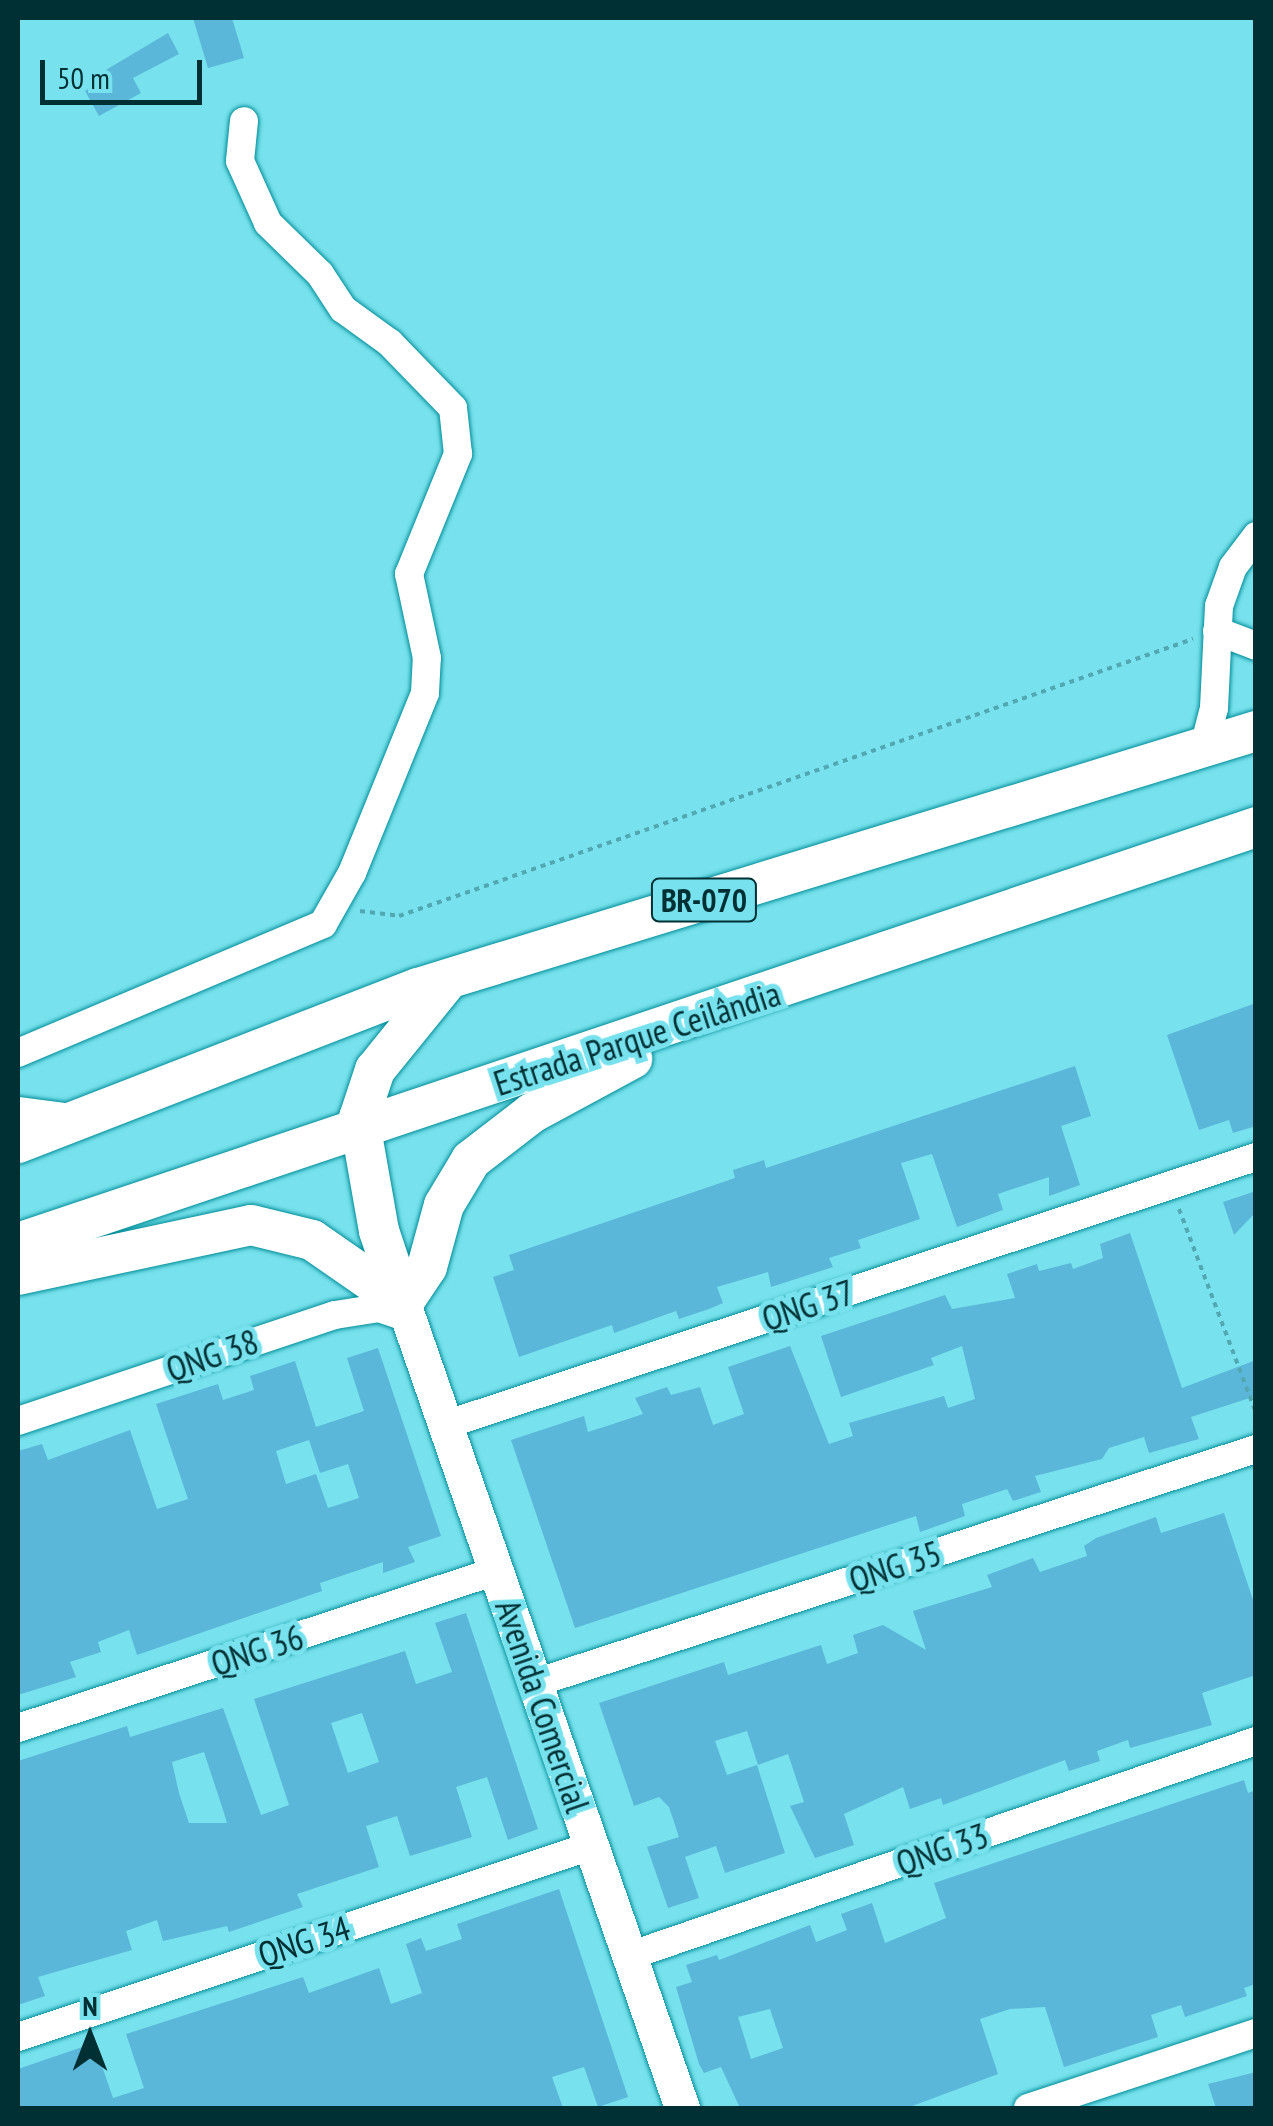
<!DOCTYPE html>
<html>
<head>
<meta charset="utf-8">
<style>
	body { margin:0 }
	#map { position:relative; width:1273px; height:2126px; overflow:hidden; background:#77e2ed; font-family:"PT Sans Narrow",sans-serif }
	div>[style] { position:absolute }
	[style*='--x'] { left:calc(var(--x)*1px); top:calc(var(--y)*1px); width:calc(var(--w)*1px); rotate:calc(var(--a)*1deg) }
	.building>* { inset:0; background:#5bb7d9 }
	.path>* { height:4px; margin-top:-2px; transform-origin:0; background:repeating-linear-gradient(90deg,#51a8b2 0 5px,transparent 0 10px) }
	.roads { filter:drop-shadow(0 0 2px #028d98) drop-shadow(0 0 2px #028d98) }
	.minor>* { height:28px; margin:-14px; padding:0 14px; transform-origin:14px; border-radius:14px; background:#fff }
	.major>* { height:35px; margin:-17.5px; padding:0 17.5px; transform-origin:17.5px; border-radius:17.5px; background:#fff }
	.highway>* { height:40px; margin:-20px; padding:0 20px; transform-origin:20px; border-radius:20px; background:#fff }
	span { translate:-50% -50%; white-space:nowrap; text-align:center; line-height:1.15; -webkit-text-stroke:10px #77e2ed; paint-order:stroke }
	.shield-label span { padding:2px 8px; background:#77e2ed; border:2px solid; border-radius:8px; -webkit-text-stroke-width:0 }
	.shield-label { font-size:32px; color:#002f34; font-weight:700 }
	.street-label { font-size:35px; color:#002f34 }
	.frame { position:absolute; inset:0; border:20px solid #002f34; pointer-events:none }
	.north { position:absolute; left:40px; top:1986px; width:100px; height:100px; -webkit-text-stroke:8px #77e2ed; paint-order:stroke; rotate:0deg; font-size:28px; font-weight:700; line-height:40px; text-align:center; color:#002f34 }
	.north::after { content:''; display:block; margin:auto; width:35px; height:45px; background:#002f34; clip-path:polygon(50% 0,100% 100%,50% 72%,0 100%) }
	.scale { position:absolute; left:40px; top:60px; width:162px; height:45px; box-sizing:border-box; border:5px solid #002f34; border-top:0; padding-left:12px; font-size:30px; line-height:35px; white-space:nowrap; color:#002f34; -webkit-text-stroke:8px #77e2ed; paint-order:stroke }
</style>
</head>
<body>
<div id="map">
	<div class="building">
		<i style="clip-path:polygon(193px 18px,232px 18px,244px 58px,208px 68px)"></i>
		<i style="clip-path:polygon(168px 33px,179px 54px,133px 78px,141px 93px,99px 116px,85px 91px,93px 86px,89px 80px)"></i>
		<i style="clip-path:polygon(1256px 1003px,1256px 1126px,1233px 1133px,1229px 1120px,1199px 1130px,1167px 1035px)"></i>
		<i style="clip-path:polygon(1075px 1066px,1091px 1116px,1061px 1126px,1080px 1185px,1049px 1196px,1049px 1177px,998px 1194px,1003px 1210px,957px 1227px,932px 1154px,901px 1163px,920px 1219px,858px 1240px,861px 1248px,829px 1258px,833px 1267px,771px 1287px,768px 1272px,717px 1287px,723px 1303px,709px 1309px,679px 1319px,676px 1311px,614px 1333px,612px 1325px,519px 1357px,493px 1277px,514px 1270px,509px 1255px,735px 1178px,733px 1170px,764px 1160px,766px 1168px)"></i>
		<i style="clip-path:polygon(1256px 1191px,1256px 1212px,1234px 1235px,1223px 1202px)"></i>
		<i style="clip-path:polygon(1130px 1233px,1182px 1388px,1256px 1360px,1256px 1396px,1191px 1417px,1199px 1439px,1149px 1453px,1144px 1437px,1109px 1448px,1102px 1459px,1035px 1476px,1041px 1492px,1013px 1501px,1007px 1489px,962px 1504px,965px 1516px,920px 1532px,916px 1516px,575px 1628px,511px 1440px,584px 1416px,588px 1432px,610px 1425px,643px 1414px,635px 1398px,667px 1387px,671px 1395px,700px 1387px,713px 1425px,744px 1414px,728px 1367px,790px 1346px,829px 1444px,853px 1436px,849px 1423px,944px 1396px,948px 1408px,975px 1399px,962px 1346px,931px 1358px,934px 1365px,841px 1397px,821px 1336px,945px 1295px,952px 1309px,1015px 1298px,1007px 1274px,1037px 1264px,1039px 1271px,1071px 1263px,1073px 1269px,1103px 1258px,1100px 1244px)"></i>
		<i style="clip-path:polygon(evenodd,378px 1348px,441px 1536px,408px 1547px,415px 1562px,383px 1573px,383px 1562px,320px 1583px,322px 1591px,137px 1655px,129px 1630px,98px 1642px,101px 1652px,70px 1662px,76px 1677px,18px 1695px,18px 1451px,42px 1444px,48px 1460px,130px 1430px,157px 1509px,188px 1499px,156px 1404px,218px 1384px,223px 1400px,254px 1390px,250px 1376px,295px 1361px,316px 1427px,364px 1411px,347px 1358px,378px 1348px,309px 1440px,320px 1473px,348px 1464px,359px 1498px,328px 1508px,316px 1474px,286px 1484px,276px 1451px,309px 1440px)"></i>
		<i style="clip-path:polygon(1224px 1513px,1256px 1609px,1256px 1675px,1202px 1693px,1212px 1725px,1130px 1748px,1128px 1740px,1097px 1751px,1100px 1761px,1069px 1771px,1065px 1760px,943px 1805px,941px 1798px,910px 1809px,903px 1787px,844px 1814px,854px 1845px,815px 1858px,790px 1806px,804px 1802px,788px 1754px,758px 1765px,747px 1731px,715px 1741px,727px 1775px,757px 1765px,785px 1853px,725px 1873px,716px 1846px,685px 1857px,699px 1898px,668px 1908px,647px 1847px,679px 1837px,669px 1807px,659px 1797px,634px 1806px,599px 1703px,724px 1662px,728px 1675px,821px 1645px,827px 1664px,858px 1653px,853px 1635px,883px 1625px,926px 1650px,913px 1611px,992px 1587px,987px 1575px,1033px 1558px,1040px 1572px,1087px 1556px,1084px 1546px,1096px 1538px,1156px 1517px,1161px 1533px)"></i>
		<i style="clip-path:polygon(evenodd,466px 1613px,538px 1829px,508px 1840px,487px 1777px,456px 1787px,472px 1837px,410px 1856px,397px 1816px,366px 1826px,379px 1867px,297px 1894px,303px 1907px,229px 1932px,227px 1926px,163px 1941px,157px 1920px,126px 1931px,132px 1950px,38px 1977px,45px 1996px,18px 2005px,18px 1761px,127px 1726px,130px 1737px,223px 1708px,261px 1815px,289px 1805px,254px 1699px,405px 1651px,416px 1684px,452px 1672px,435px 1623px,466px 1613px,362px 1713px,379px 1762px,348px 1773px,331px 1723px,362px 1713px,466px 1613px,204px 1752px,224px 1813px,227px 1823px,189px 1823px,179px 1793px,172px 1762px,204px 1752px)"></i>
		<i style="clip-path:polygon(evenodd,1244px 1780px,1248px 1793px,1256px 1790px,1256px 1984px,1244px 1988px,1247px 1996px,1185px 2017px,1181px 2005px,1151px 2015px,1158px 2037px,1064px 2067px,1045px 2007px,1010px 2009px,980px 2019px,998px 2074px,907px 2108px,740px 2108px,721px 2067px,704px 2073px,699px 2064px,676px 1987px,692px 1982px,686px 1965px,717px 1955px,719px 1960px,810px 1925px,816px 1942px,847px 1930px,841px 1914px,872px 1903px,885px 1943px,946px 1918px,934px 1883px,1244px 1780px,770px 2009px,783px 2048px,751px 2059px,738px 2017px,770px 2009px)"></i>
		<i style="clip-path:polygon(559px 1889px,628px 2097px,598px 2107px,584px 2067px,552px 2077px,563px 2108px,18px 2108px,18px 2069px,94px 2043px,113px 2098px,144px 2088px,126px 2034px,303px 1977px,309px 1993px,379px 1968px,391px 2004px,422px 1993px,406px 1944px,421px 1938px,426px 1951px,462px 1939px,457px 1924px)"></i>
		<i style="clip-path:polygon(1256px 2072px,1256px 2108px,1216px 2108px,1208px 2084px)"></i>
	</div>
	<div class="path">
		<i style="--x:360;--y:911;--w:39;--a:7"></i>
		<i style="--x:399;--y:916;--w:841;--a:-19.23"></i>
		<i style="--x:1179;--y:1209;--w:218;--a:69.3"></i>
	</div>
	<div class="roads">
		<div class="minor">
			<i style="--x:1217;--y:631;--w:42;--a:21"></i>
			<i style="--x:1204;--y:747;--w:40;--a:-75.6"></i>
			<i style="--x:1214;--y:708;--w:102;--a:-87.2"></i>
			<i style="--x:1219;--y:606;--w:41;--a:-70.3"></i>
			<i style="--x:1233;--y:567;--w:39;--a:-53"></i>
			<i style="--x:18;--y:1053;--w:331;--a:-22.9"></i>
			<i style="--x:323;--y:924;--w:59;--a:-60.4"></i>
			<i style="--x:352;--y:873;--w:194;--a:-67.9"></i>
			<i style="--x:425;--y:693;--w:35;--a:-87"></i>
			<i style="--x:427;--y:658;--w:86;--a:-102.1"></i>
			<i style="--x:409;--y:574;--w:130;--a:-67.8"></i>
			<i style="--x:458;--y:454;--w:46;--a:-96.2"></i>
			<i style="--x:453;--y:408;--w:91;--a:-134.1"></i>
			<i style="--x:390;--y:343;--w:58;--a:-144.1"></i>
			<i style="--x:343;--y:309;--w:42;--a:-123.3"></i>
			<i style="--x:320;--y:274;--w:73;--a:-135.6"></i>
			<i style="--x:268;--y:223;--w:68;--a:-114.3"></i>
			<i style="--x:240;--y:161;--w:40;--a:-84.3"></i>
			<i style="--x:18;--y:1111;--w:63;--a:7.4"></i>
			<i style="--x:18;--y:1421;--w:334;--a:-18.5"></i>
			<i style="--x:335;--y:1315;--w:45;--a:-9"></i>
			<i style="--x:379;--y:1308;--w:31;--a:19"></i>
			<i style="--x:445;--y:1425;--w:854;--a:-18.29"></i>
			<i style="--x:535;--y:1683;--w:758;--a:-17.98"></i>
			<i style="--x:18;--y:1728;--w:503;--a:-18.18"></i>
			<i style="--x:629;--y:1956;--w:663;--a:-18.93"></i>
			<i style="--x:18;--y:2037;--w:604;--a:-18.43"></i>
			<i style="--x:1028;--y:2108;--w:240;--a:-18.2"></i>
		</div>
		<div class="major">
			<i style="--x:403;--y:1303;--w:852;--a:70.88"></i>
		</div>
		<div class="highway">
			<i style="--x:18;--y:1143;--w:429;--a:-21.2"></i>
			<i style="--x:418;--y:988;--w:877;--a:-17.05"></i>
			<i style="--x:18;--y:1243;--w:1306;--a:-18.57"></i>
			<i style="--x:18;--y:1275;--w:238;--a:-12.1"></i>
			<i style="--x:251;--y:1225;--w:63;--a:13.8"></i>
			<i style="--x:312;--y:1240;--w:111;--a:34.7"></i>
			<i style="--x:403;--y:1303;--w:43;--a:-56.3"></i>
			<i style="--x:427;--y:1267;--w:64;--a:-74.7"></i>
			<i style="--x:444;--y:1205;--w:52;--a:-59"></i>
			<i style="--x:471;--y:1160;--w:77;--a:-37.6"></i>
			<i style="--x:532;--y:1113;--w:114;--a:-28.4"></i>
			<i style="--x:403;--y:1303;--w:76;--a:-108.4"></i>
			<i style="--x:379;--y:1231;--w:115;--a:-100"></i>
			<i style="--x:359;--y:1118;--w:51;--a:-71.6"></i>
			<i style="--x:375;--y:1070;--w:114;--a:-51"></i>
		</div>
	</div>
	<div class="shield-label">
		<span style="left:704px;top:900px">BR-070</span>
	</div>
	<div class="street-label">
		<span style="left:637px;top:1038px;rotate:-18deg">Estrada Parque Ceilândia</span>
		<span style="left:808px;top:1305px;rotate:-18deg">QNG 37</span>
		<span style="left:212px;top:1355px;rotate:-19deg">QNG 38</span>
		<span style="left:895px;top:1566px;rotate:-18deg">QNG 35</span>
		<span style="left:257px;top:1650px;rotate:-18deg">QNG 36</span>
		<span style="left:543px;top:1706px;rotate:71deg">Avenida Comercial</span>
		<span style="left:942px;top:1849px;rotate:-19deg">QNG 33</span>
		<span style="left:304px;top:1941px;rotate:-18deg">QNG 34</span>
	</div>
	<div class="frame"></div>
	<div class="north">N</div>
	<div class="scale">50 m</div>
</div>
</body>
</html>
